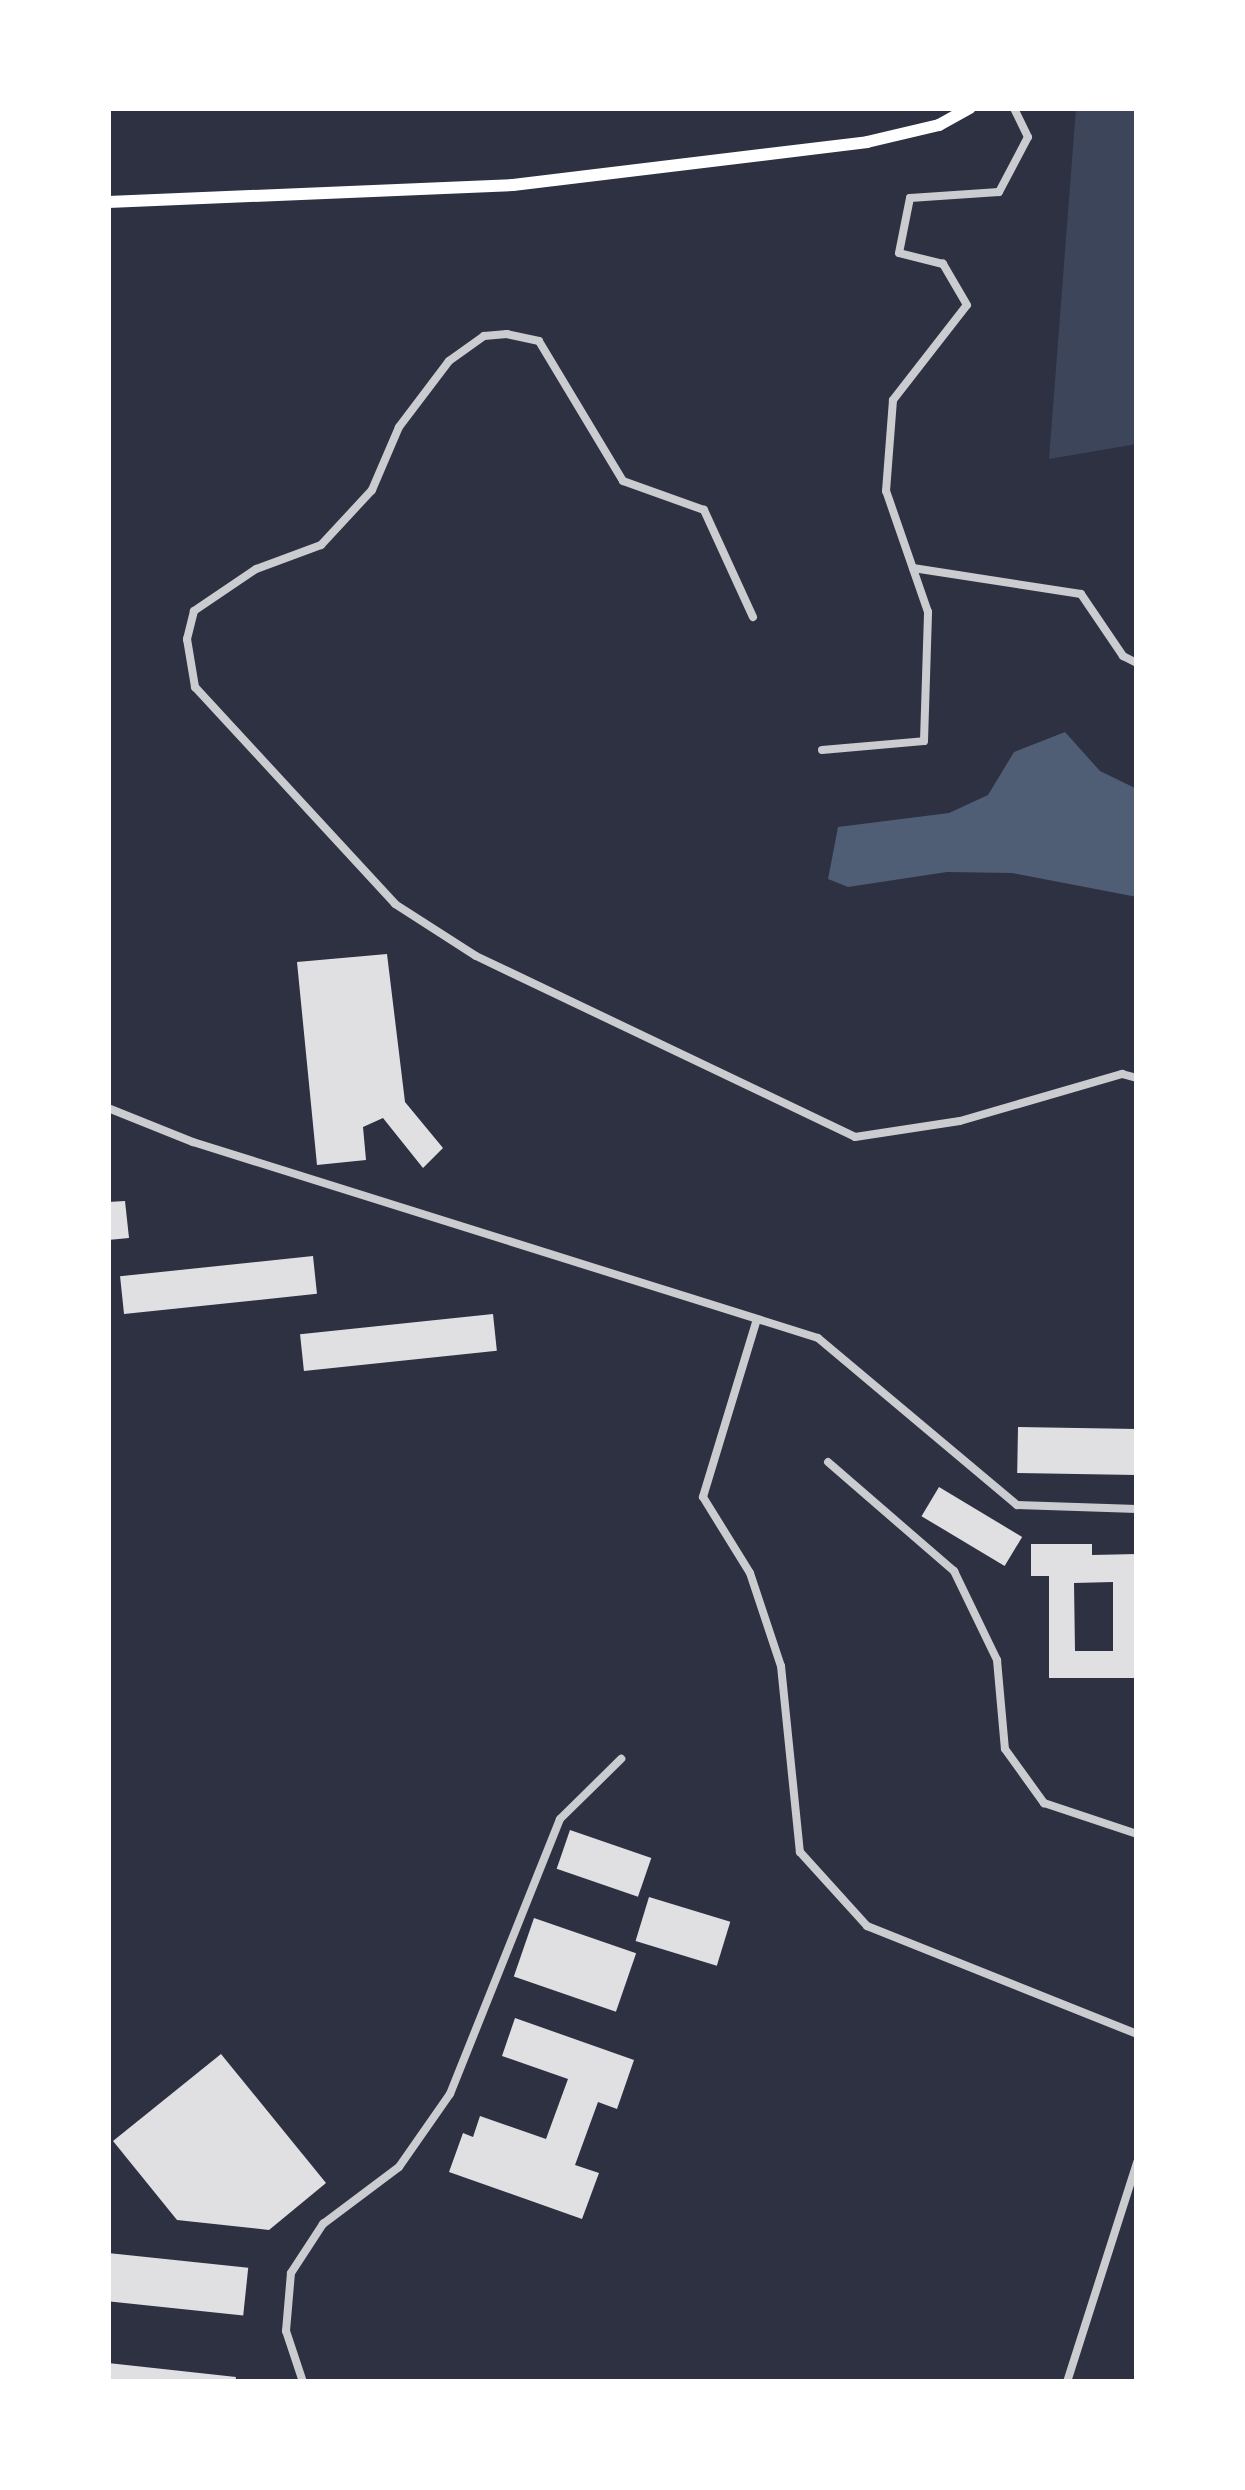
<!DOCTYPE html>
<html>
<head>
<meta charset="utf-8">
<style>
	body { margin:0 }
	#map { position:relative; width:1245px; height:2490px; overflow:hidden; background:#2d3142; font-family:"Playfair Display",serif }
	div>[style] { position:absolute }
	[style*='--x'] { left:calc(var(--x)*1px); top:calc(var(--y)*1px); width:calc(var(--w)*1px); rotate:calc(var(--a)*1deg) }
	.green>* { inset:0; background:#3c4559 }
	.water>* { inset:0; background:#4f5d75 }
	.building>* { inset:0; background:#e0e0e3; transform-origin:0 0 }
	.minor>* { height:8px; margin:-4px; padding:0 4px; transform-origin:4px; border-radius:4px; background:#caccd0 }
	.secondary>* { height:12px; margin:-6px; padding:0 6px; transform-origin:6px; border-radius:6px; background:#fff }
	span { translate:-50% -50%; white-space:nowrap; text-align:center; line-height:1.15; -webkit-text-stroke:9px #fff; paint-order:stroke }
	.frame { position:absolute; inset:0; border:111px solid #fff; pointer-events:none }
</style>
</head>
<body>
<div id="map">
	<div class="green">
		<i style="clip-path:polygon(1076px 108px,1137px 108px,1137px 444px,1049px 459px)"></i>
	</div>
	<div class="water">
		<i style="clip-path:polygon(1065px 732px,1100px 771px,1137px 789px,1137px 897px,1012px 873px,947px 872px,848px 887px,828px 879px,838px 827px,949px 813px,988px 795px,1014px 752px)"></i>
	</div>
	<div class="building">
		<i style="clip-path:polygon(387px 954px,405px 1102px,443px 1148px,423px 1168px,383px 1118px,363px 1127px,366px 1160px,317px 1165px,297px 962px)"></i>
		<i style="clip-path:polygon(125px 1201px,129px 1238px,108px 1240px,108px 1202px)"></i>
		<i style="left:313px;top:1256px;width:38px;height:194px;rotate:84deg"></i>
		<i style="left:493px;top:1314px;width:37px;height:194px;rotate:84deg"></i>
		<i style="left:1018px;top:1427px;width:119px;height:46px;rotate:1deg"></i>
		<i style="left:939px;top:1487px;width:97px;height:34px;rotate:31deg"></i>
		<i style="clip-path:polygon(evenodd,1031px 1544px,1092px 1544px,1092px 1555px,1137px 1554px,1137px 1678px,1049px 1678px,1049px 1576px,1031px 1576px,1031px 1544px,1113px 1582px,1113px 1651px,1075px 1651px,1074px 1583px,1113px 1582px)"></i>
		<i style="left:570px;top:1830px;width:86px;height:41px;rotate:19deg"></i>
		<i style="left:649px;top:1897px;width:85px;height:46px;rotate:17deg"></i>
		<i style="left:534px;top:1918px;width:108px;height:62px;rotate:19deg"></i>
		<i style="clip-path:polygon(515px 2018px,634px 2060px,617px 2109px,598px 2102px,575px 2165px,599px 2173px,582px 2219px,449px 2172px,463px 2133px,473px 2137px,480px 2116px,546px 2139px,568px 2079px,502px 2056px)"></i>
		<i style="clip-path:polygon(221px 2054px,326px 2183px,269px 2230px,177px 2220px,113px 2141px)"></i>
		<i style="left:108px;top:2253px;width:141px;height:48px;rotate:6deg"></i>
		<i style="clip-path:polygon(108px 2363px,236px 2377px,235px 2382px,108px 2382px)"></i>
	</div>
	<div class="minor">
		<i style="--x:913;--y:568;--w:170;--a:8.8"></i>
		<i style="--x:1081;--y:594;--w:75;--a:55.9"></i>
		<i style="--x:1123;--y:656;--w:16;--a:27"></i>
		<i style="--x:753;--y:617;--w:118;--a:-114.6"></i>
		<i style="--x:704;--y:510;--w:86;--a:-160.3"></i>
		<i style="--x:623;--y:481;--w:163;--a:-121"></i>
		<i style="--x:539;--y:341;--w:33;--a:-168"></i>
		<i style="--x:507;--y:334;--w:23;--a:175"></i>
		<i style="--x:484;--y:336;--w:43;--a:144.5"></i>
		<i style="--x:449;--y:361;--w:83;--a:127.1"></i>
		<i style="--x:399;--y:427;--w:69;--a:113.2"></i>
		<i style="--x:372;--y:490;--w:75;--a:132.8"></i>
		<i style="--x:321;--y:545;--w:69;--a:159.7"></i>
		<i style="--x:256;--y:569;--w:75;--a:145.9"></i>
		<i style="--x:194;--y:611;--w:29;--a:104"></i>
		<i style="--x:187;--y:639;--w:49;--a:80.5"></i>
		<i style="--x:195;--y:687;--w:295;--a:47.3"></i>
		<i style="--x:395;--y:904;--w:96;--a:32.7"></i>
		<i style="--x:476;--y:956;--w:420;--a:25.5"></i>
		<i style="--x:855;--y:1137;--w:106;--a:-8.7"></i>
		<i style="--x:960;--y:1121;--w:169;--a:-16.2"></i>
		<i style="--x:1122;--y:1074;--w:16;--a:15"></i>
		<i style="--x:822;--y:750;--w:102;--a:-5"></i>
		<i style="--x:924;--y:741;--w:129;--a:-88.2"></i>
		<i style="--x:928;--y:612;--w:128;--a:-109.1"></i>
		<i style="--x:886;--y:491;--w:91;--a:-85.6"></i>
		<i style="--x:893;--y:400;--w:120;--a:-52.1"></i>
		<i style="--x:967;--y:305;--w:48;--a:-120.3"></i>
		<i style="--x:943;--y:264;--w:45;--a:-166"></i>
		<i style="--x:899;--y:253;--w:56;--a:-78.7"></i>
		<i style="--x:910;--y:198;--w:89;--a:-3.9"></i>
		<i style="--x:999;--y:192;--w:62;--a:-62.2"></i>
		<i style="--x:1028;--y:137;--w:32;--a:-116"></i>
		<i style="--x:108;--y:1108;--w:92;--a:21.8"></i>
		<i style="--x:193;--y:1142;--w:655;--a:17.41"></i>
		<i style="--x:818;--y:1338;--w:260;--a:40"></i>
		<i style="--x:1017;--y:1505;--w:120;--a:1.9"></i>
		<i style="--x:757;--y:1319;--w:186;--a:106.9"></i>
		<i style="--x:703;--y:1497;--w:89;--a:58.3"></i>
		<i style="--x:750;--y:1573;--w:98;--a:71.6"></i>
		<i style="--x:781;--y:1666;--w:187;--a:84.2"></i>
		<i style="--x:800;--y:1852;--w:100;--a:47.8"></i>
		<i style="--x:867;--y:1926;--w:291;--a:21.8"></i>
		<i style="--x:828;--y:1462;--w:167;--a:40.9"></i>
		<i style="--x:954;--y:1571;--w:99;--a:64.2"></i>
		<i style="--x:997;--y:1660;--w:89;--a:84.9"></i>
		<i style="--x:1005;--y:1749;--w:67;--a:54.2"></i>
		<i style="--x:1044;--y:1803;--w:98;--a:18.4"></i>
		<i style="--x:303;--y:2382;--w:54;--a:-108.4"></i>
		<i style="--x:286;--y:2331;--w:58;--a:-85.1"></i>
		<i style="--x:291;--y:2273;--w:59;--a:-56.9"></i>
		<i style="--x:323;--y:2224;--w:95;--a:-36.9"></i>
		<i style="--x:399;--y:2167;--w:89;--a:-55.1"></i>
		<i style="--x:450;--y:2094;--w:296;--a:-68.2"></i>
		<i style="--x:560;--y:1819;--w:86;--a:-44.5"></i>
		<i style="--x:1067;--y:2382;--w:231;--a:-72.3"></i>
	</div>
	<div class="secondary">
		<i style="--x:108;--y:202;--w:405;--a:-2.4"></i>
		<i style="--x:513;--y:185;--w:357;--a:-6.9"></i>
		<i style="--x:867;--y:142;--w:74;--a:-13.3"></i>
		<i style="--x:939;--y:125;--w:35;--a:-29"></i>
	</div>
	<div class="frame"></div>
</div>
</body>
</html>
